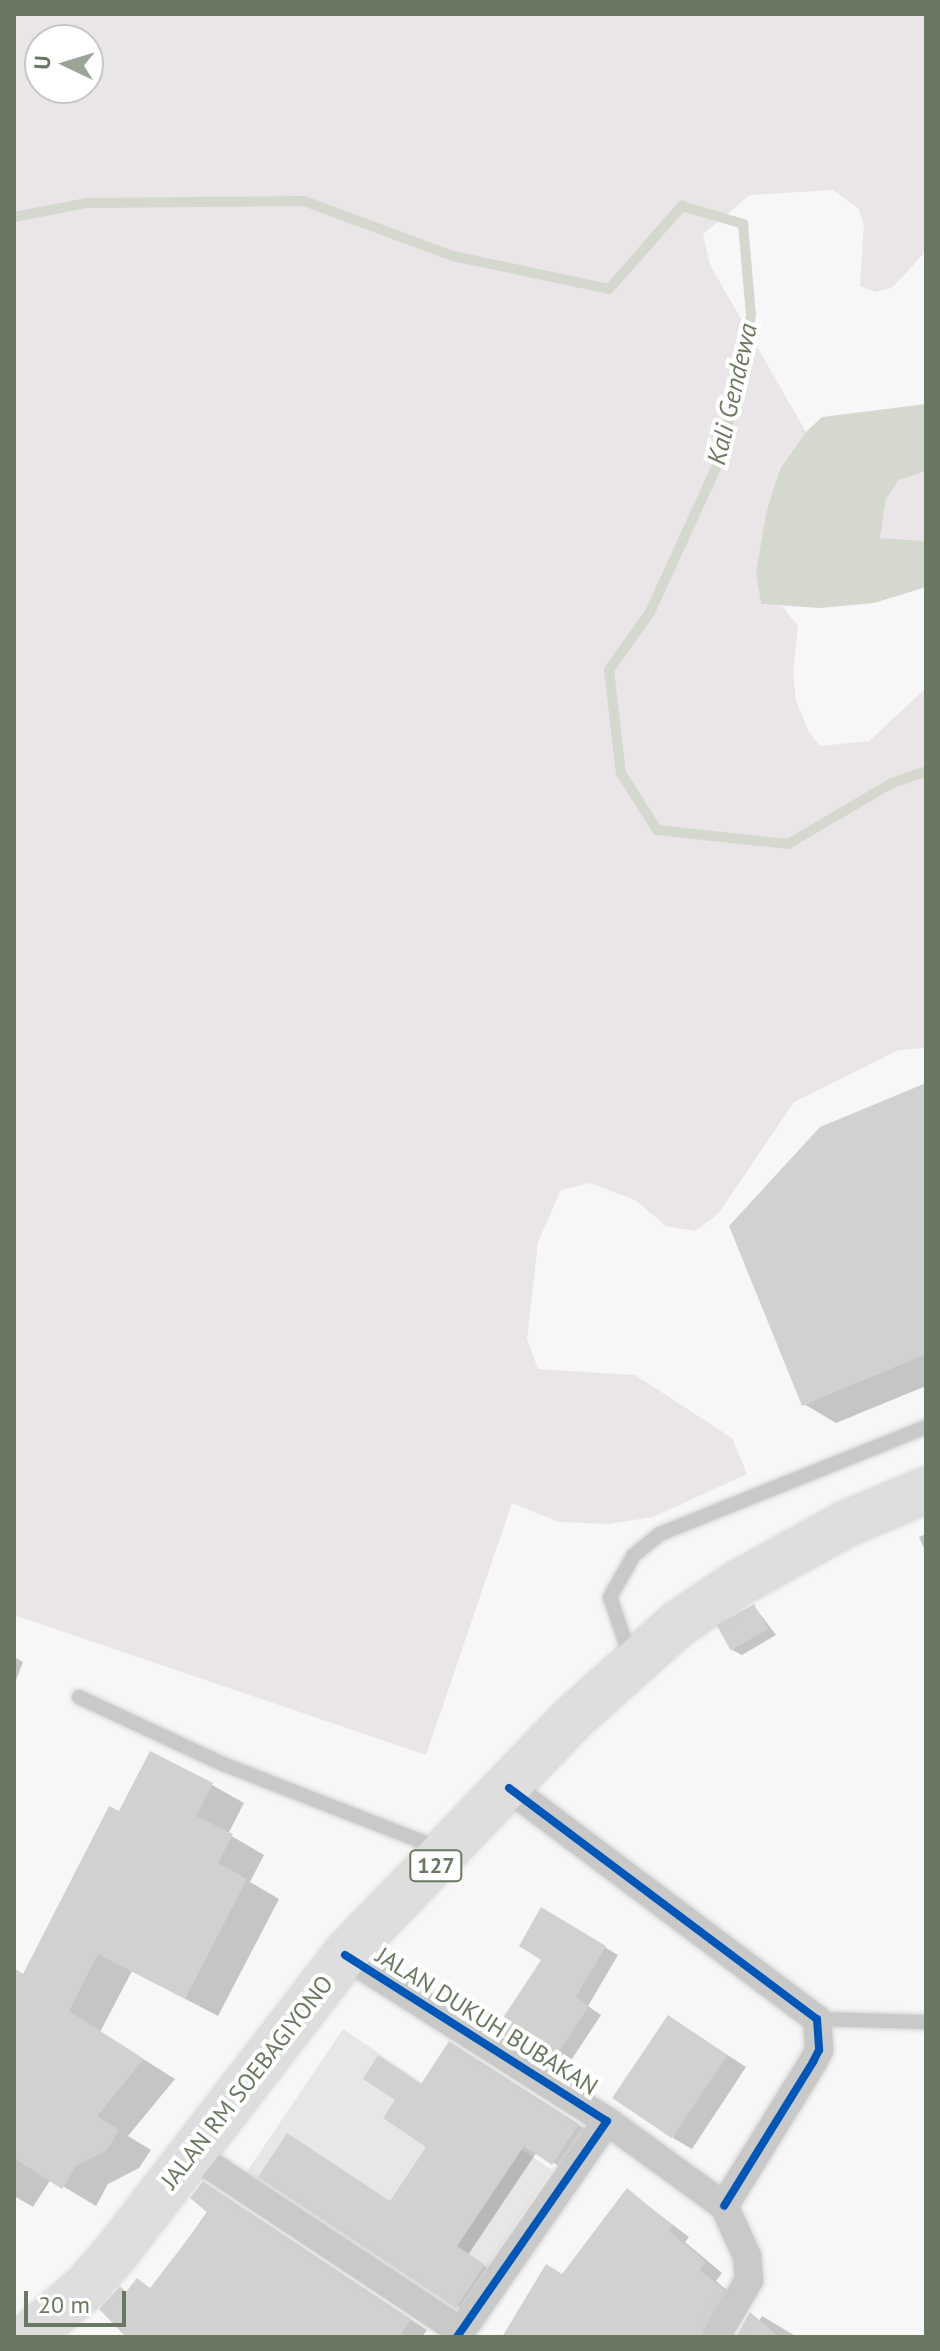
<!DOCTYPE html>
<html>
<head>
<meta charset="utf-8">
<style>
	body { margin:0 }
	#map { position:relative; width:940px; height:2351px; overflow:hidden; background:#f7f7f7; font-family:"PT Sans",sans-serif }
	div>[style] { position:absolute }
	[style*='--x'] { left:calc(var(--x)*1px); top:calc(var(--y)*1px); width:calc(var(--w)*1px); rotate:calc(var(--a)*1deg) }
	.built>* { inset:0; background:#e6e7e6; transform-origin:0 0 }
	.green>* { inset:0; background:#eae5e6 }
	.water>* { inset:0; background:#d4d8ce }
	.shadow>* { inset:0; background:#0003 }
	.stream>* { height:10px; margin:-5px; padding:0 5px; transform-origin:5px; border-radius:5px; background:#d4d8ce }
	.building>* { inset:0; background:#d1d2d0; transform-origin:0 0 }
	.roads { filter:drop-shadow(0 0 2px #d3d4d2) drop-shadow(0 0 2px #d3d4d2) }
	.service>* { height:14px; margin:-7px; padding:0 7px; transform-origin:7px; border-radius:7px; background:#c9cac8 }
	.minor>* { height:28px; margin:-14px; padding:0 14px; transform-origin:14px; border-radius:14px; background:#c9cac8 }
	.primary>* { height:44px; margin:-22px; padding:0 22px; transform-origin:22px; border-radius:22px; background:#dedede }
	.cycleway>* { height:8px; margin:-4px; padding:0 4px; transform-origin:4px; border-radius:4px; background:#0057b8 }
	span { translate:-50% -50%; white-space:nowrap; text-align:center; line-height:1.15; -webkit-text-stroke:8px #fff; paint-order:stroke }
	.shield-label span { padding:2px 6px; background:#fff; border:2px solid; border-radius:6px; -webkit-text-stroke-width:0 }
	.shield-label { font-size:22px; color:#6a7861; font-weight:700 }
	.street-label { font-size:24px; color:#6a7861 }
	.water-label { font-size:26px; color:#6e7860; font-style:italic }
	.frame { position:absolute; inset:0; border:16px solid #6a7861; pointer-events:none }
	.north { position:absolute; left:24px; top:24px; width:80px; height:80px; box-sizing:border-box; background:#fff; border:2px solid #c3c9c0; border-radius:50%; rotate:274deg; font-size:22px; font-weight:700; line-height:32px; text-align:center; color:#6a7861 }
	.north::after { content:''; display:block; margin:auto; width:28px; height:36px; background:#9ba496; clip-path:polygon(50% 0,100% 100%,50% 72%,0 100%) }
	.scale { position:absolute; left:24px; top:2291px; width:102px; height:36px; box-sizing:border-box; border:4px solid #6a7861; border-top:0; padding-left:10px; font-size:24px; line-height:28px; white-space:nowrap; color:#6a7861; -webkit-text-stroke:6px #fff; paint-order:stroke }
</style>
</head>
<body>
<div id="map">
	<div class="built">
		<i style="left:343px;top:2029px;width:252px;height:180px;rotate:34deg"></i>
	</div>
	<div class="green">
		<i style="clip-path:polygon(evenodd,14px 14px,926px 14px,926px 251px,893px 287px,875px 292px,860px 286px,864px 224px,858px 208px,833px 190px,750px 195px,703px 234px,710px 265px,806px 432px,779px 468px,756px 573px,761px 604px,782px 606px,798px 626px,793px 672px,796px 701px,809px 732px,820px 746px,869px 741px,926px 688px,926px 1048px,899px 1050px,794px 1102px,718px 1214px,695px 1231px,666px 1226px,635px 1200px,590px 1183px,561px 1190px,538px 1242px,527px 1339px,538px 1369px,635px 1375px,732px 1438px,747px 1474px,653px 1517px,609px 1524px,559px 1522px,512px 1503px,426px 1755px,14px 1615px,14px 14px,40px 40px,88px 40px,88px 88px,40px 88px,40px 40px)"></i>
		<i style="clip-path:polygon(926px 471px,926px 541px,880px 538px,886px 499px,899px 480px)"></i>
	</div>
	<div class="water">
		<i style="clip-path:polygon(926px 404px,926px 471px,899px 480px,886px 499px,880px 538px,926px 541px,926px 587px,874px 603px,820px 608px,761px 604px,756px 573px,766px 514px,780px 468px,806px 432px,822px 417px)"></i>
	</div>
	<div class="shadow">
		<i style="clip-path:polygon(926px 1085px,926px 1386px,836px 1423px,804px 1404px)"></i>
		<i style="clip-path:polygon(926px 1534px,926px 1553px,919px 1537px)"></i>
		<i style="clip-path:polygon(754px 1606px,776px 1635px,742px 1655px,732px 1650px)"></i>
		<i style="clip-path:polygon(14px 1657px,23px 1662px,14px 1685px)"></i>
		<i style="clip-path:polygon(212px 1785px,244px 1803px,228px 1834px,264px 1855px,250px 1882px,279px 1899px,218px 2016px,132px 1971px,100px 2032px,175px 2079px,128px 2136px,151px 2150px,139px 2168px,108px 2184px,96px 2206px,51px 2179px,33px 2207px,14px 2196px,14px 1969px,24px 1975px,120px 1814px)"></i>
		<i style="clip-path:polygon(542px 1910px,618px 1955px,588px 2006px,601px 2015px,564px 2071px,498px 2029px,544px 1959px)"></i>
		<i style="clip-path:polygon(688px 2029px,746px 2067px,692px 2149px,673px 2138px)"></i>
		<i style="clip-path:polygon(462px 2051px,590px 2132px,565px 2170px,537px 2152px,468px 2255px,496px 2274px,469px 2314px,260px 2176px,391px 2203px,429px 2146px,422px 2086px)"></i>
		<i style="clip-path:polygon(628px 2191px,689px 2237px,685px 2242px,722px 2273px,716px 2281px,740px 2301px,705px 2337px,506px 2337px,562px 2276px)"></i>
		<i style="clip-path:polygon(220px 2194px,427px 2330px,422px 2337px,129px 2337px,120px 2289px,128px 2293px,137px 2281px,152px 2289px)"></i>
		<i style="clip-path:polygon(762px 2316px,797px 2337px,749px 2337px)"></i>
	</div>
	<div class="stream">
		<i style="--x:14;--y:217;--w:73;--a:-11"></i>
		<i style="--x:86;--y:203;--w:218;--a:-0.5"></i>
		<i style="--x:304;--y:201;--w:159;--a:20.3"></i>
		<i style="--x:453;--y:256;--w:159;--a:11.9"></i>
		<i style="--x:609;--y:289;--w:111;--a:-48.7"></i>
		<i style="--x:682;--y:206;--w:64;--a:16.4"></i>
		<i style="--x:743;--y:224;--w:91;--a:85"></i>
		<i style="--x:751;--y:315;--w:145;--a:101.9"></i>
		<i style="--x:721;--y:457;--w:170;--a:114.6"></i>
		<i style="--x:650;--y:612;--w:71;--a:125.3"></i>
		<i style="--x:609;--y:670;--w:104;--a:83.4"></i>
		<i style="--x:621;--y:773;--w:67;--a:57.7"></i>
		<i style="--x:657;--y:830;--w:132;--a:6.1"></i>
		<i style="--x:788;--y:844;--w:121;--a:-30.4"></i>
		<i style="--x:892;--y:783;--w:36;--a:-19"></i>
	</div>
	<div class="building">
		<i style="clip-path:polygon(926px 1083px,926px 1354px,802px 1406px,729px 1226px,820px 1127px)"></i>
		<i style="left:754px;top:1604px;width:29px;height:43px;rotate:61deg"></i>
		<i style="clip-path:polygon(150px 1751px,213px 1783px,196px 1816px,233px 1834px,218px 1863px,247px 1879px,185px 1999px,98px 1954px,69px 2011px,144px 2059px,97px 2116px,119px 2130px,107px 2150px,76px 2166px,62px 2189px,14px 2158px,14px 1968px,23px 1974px,109px 1806px,119px 1811px)"></i>
		<i style="clip-path:polygon(541px 1907px,606px 1946px,576px 1997px,589px 2006px,550px 2065px,495px 2030px,541px 1960px,519px 1946px)"></i>
		<i style="left:668px;top:2015px;width:72px;height:100px;rotate:34deg"></i>
		<i style="clip-path:polygon(449px 2041px,579px 2124px,552px 2165px,524px 2146px,457px 2246px,485px 2265px,456px 2308px,258px 2177px,287px 2133px,390px 2201px,426px 2147px,383px 2118px,395px 2100px,363px 2079px,378px 2055px,421px 2084px)"></i>
		<i style="clip-path:polygon(203px 2181px,411px 2319px,399px 2337px,126px 2337px,99px 2309px,120px 2286px,126px 2292px,137px 2278px,150px 2288px,208px 2213px,190px 2198px)"></i>
		<i style="clip-path:polygon(627px 2188px,673px 2226px,669px 2231px,706px 2262px,700px 2270px,724px 2290px,699px 2337px,502px 2337px,546px 2264px,562px 2274px)"></i>
		<i style="clip-path:polygon(750px 2312px,779px 2337px,736px 2337px)"></i>
	</div>
	<div class="roads">
		<div class="service">
			<i style="--x:631;--y:1659;--w:65;--a:-108.7"></i>
			<i style="--x:610;--y:1597;--w:48;--a:-60.3"></i>
			<i style="--x:634;--y:1555;--w:33;--a:-39"></i>
			<i style="--x:660;--y:1534;--w:287;--a:-21.9"></i>
			<i style="--x:79;--y:1697;--w:159;--a:25"></i>
			<i style="--x:223;--y:1764;--w:231;--a:21.3"></i>
			<i style="--x:817;--y:2019;--w:109;--a:1.6"></i>
		</div>
		<div class="minor">
			<i style="--x:509;--y:1788;--w:385;--a:36.9"></i>
			<i style="--x:817;--y:2019;--w:31;--a:86"></i>
			<i style="--x:819;--y:2050;--w:13;--a:117"></i>
			<i style="--x:813;--y:2062;--w:169;--a:121.7"></i>
			<i style="--x:345;--y:1955;--w:310;--a:32.4"></i>
			<i style="--x:607;--y:2121;--w:263;--a:124.8"></i>
			<i style="--x:607;--y:2121;--w:145;--a:36"></i>
			<i style="--x:724;--y:2206;--w:55;--a:65.3"></i>
			<i style="--x:747;--y:2256;--w:24;--a:85"></i>
			<i style="--x:749;--y:2280;--w:66;--a:120.1"></i>
			<i style="--x:191;--y:2153;--w:324;--a:33.5"></i>
		</div>
		<div class="primary">
			<i style="--x:28;--y:2337;--w:77;--a:-40.8"></i>
			<i style="--x:86;--y:2287;--w:49;--a:-49.1"></i>
			<i style="--x:118;--y:2250;--w:372;--a:-52.4"></i>
			<i style="--x:345;--y:1955;--w:327;--a:-46.1"></i>
			<i style="--x:572;--y:1719;--w:142;--a:-41.9"></i>
			<i style="--x:678;--y:1624;--w:71;--a:-34.1"></i>
			<i style="--x:737;--y:1584;--w:127;--a:-28.8"></i>
			<i style="--x:848;--y:1523;--w:85;--a:-22.9"></i>
		</div>
	</div>
	<div class="cycleway">
		<i style="--x:509;--y:1788;--w:385;--a:36.9"></i>
		<i style="--x:817;--y:2019;--w:31;--a:86"></i>
		<i style="--x:819;--y:2050;--w:13;--a:117"></i>
		<i style="--x:813;--y:2062;--w:169;--a:121.7"></i>
		<i style="--x:345;--y:1955;--w:310;--a:32.4"></i>
		<i style="--x:607;--y:2121;--w:263;--a:124.8"></i>
	</div>
	<div class="shield-label">
		<span style="left:436px;top:1866px">127</span>
	</div>
	<div class="street-label">
		<span style="left:487px;top:2021px;rotate:32deg">JALAN DUKUH BUBAKAN</span>
		<span style="left:247px;top:2082px;rotate:-52deg">JALAN RM SOEBAGIYONO</span>
	</div>
	<div class="water-label">
		<span style="left:732px;top:394px;rotate:-77deg">Kali Gendewa</span>
	</div>
	<div class="frame"></div>
	<div class="north">U</div>
	<div class="scale">20 m</div>
</div>
</body>
</html>
